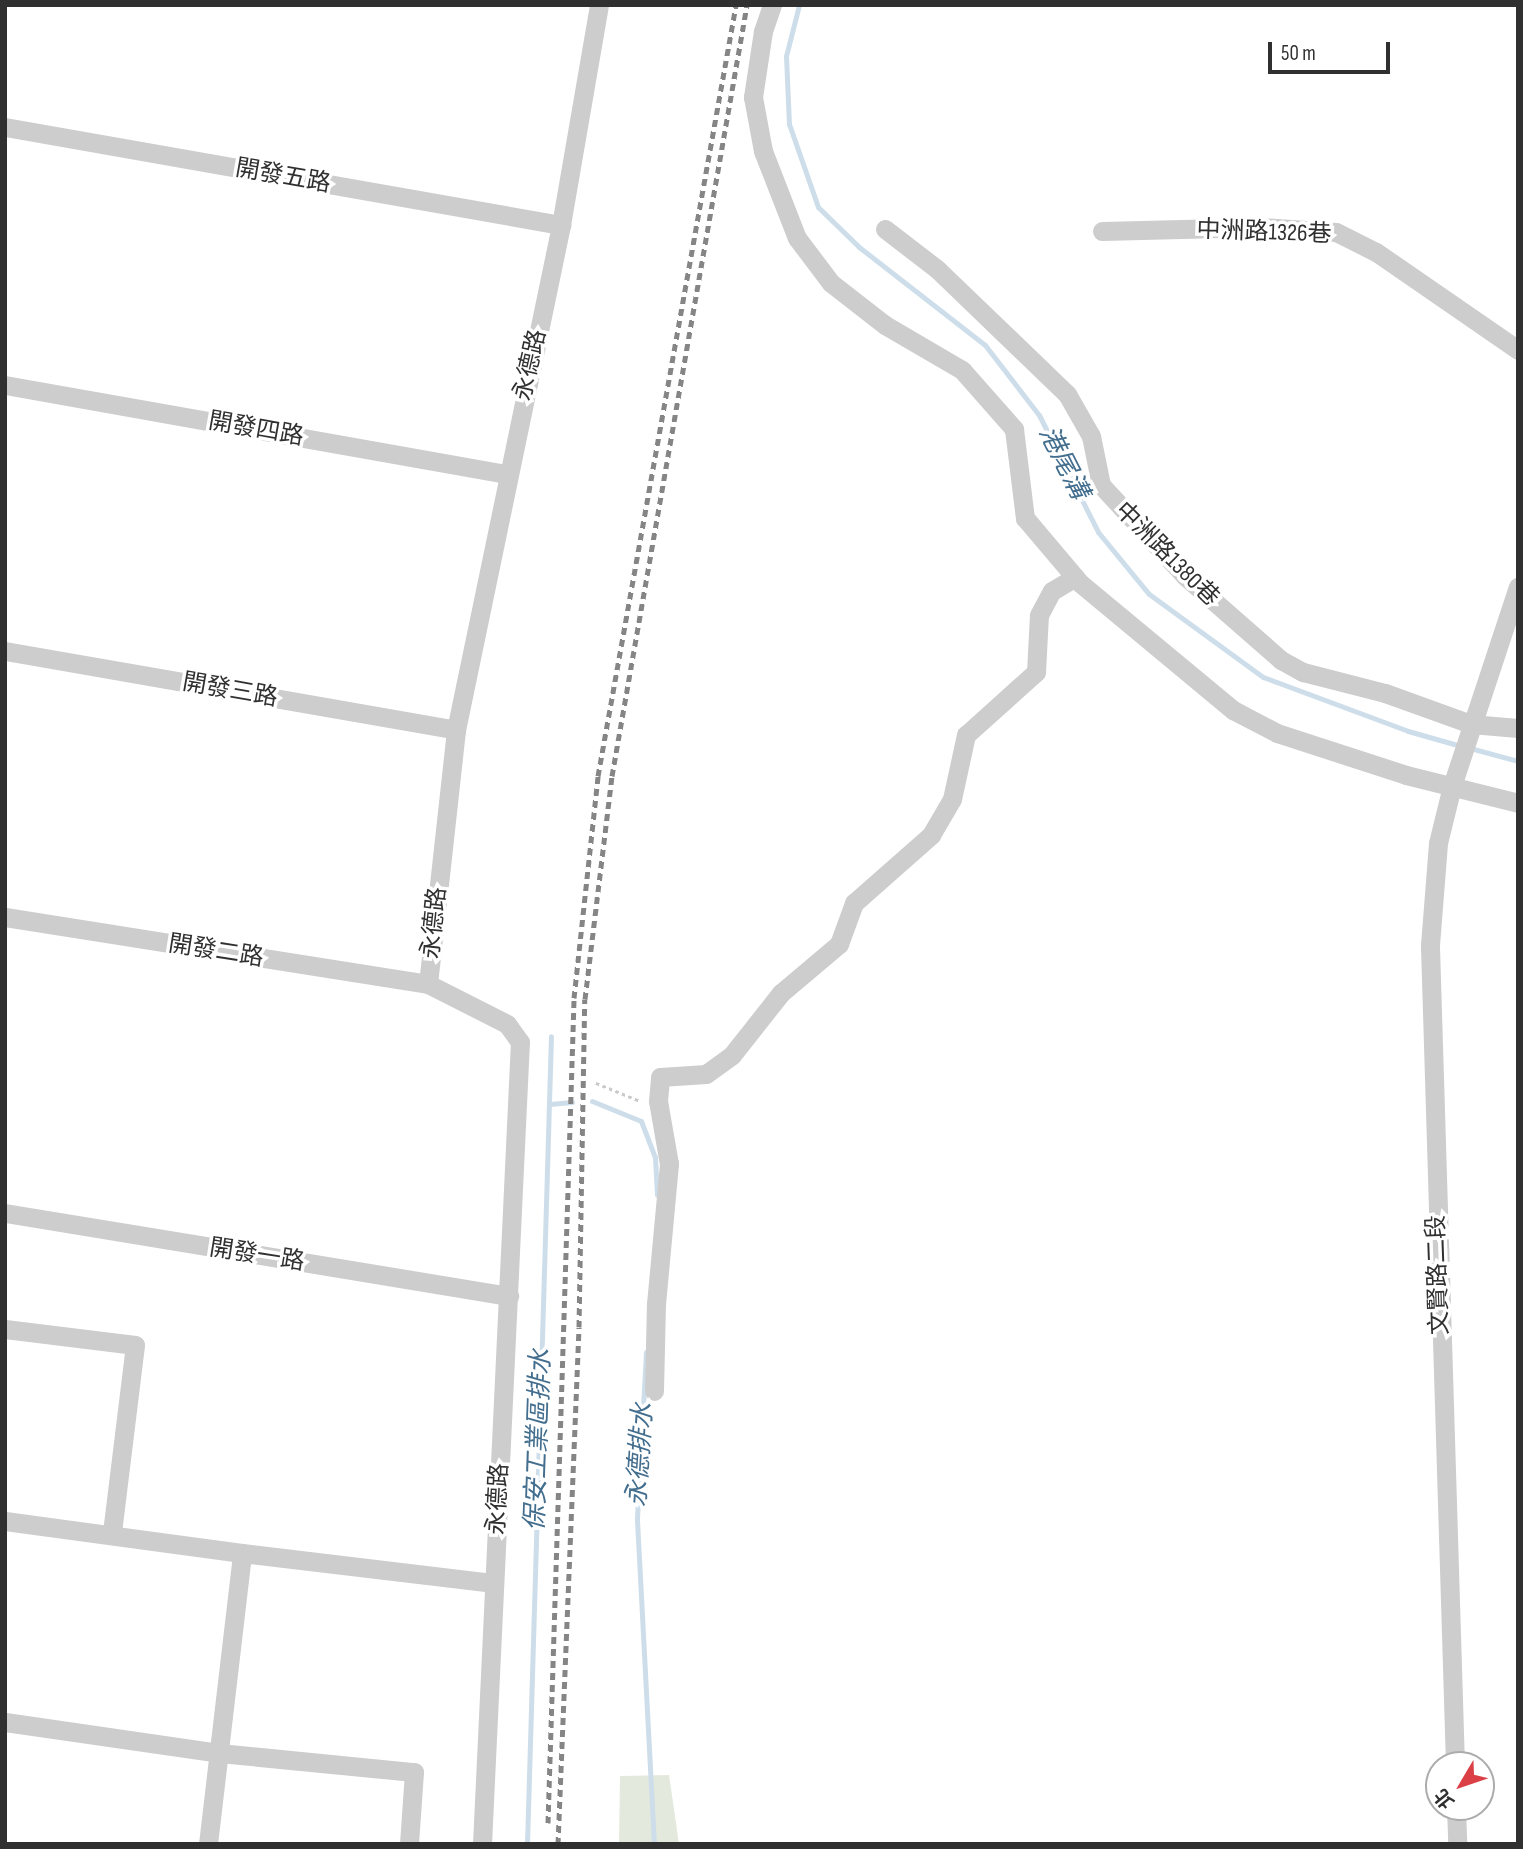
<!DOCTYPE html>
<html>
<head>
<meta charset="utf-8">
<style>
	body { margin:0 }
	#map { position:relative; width:1523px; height:1849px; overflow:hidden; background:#fff; font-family:"Sofia Sans Condensed","Noto Sans TC",sans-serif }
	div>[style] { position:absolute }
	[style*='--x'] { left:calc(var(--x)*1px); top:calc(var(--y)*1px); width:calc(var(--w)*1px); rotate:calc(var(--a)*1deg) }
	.green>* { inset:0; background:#e3e9dd }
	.stream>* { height:5px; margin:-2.5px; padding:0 2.5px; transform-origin:2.5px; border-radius:2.5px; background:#cddeea }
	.path>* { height:2.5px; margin-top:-1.25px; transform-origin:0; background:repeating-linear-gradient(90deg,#cacaca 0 3.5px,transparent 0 7px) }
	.minor>* { height:19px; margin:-9.5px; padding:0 9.5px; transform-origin:9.5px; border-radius:9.5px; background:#cdcdcd }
	.rail>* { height:5px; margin-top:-2.5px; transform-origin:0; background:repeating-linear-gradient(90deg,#858585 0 7px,transparent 0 12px) }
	span { translate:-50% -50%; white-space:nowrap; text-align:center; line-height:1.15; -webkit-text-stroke:7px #fff; paint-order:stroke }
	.street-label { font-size:24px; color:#303030 }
	.water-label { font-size:26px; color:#436e8e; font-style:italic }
	.frame { position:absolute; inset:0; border:7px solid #303030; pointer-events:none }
	.north { position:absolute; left:1425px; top:1751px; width:70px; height:70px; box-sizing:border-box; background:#fff; border:2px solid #acacac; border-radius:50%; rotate:231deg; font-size:19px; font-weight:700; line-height:28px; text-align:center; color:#303030 }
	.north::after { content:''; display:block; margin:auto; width:24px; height:32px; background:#da4045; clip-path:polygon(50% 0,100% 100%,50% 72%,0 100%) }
	.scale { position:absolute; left:1268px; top:42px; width:122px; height:32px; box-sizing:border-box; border:4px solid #303030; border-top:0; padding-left:9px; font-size:21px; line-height:24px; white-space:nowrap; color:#303030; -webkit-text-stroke:5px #fff; paint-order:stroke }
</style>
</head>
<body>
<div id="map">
	<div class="green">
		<i style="clip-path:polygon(669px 1775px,679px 1844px,619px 1844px,620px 1776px)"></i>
	</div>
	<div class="stream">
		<i style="--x:799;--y:5;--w:53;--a:104.3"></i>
		<i style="--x:786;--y:56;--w:68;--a:87.5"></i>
		<i style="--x:789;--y:124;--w:88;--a:70.7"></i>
		<i style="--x:818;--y:207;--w:57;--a:44.3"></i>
		<i style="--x:859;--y:247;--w:160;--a:37.9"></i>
		<i style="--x:985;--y:345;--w:88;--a:52.4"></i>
		<i style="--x:1039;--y:415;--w:131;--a:63.2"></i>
		<i style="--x:1098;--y:532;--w:80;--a:50.6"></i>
		<i style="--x:1149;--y:594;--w:141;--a:36.1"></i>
		<i style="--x:1263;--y:677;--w:155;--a:20.4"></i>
		<i style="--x:1408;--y:731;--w:55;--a:15.8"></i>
		<i style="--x:1470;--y:748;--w:50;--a:15.2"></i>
		<i style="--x:592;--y:1101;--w:53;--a:22.2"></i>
		<i style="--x:641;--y:1121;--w:39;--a:69"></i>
		<i style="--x:655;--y:1157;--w:38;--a:87"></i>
		<i style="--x:550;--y:1104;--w:22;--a:-5"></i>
		<i style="--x:646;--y:1352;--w:168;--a:93.1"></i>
		<i style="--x:637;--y:1520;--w:324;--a:87"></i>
		<i style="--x:527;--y:1844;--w:808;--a:-88.3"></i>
	</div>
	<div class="path">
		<i style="--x:596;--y:1083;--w:48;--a:22.2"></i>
	</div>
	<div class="minor">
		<i style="--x:772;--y:5;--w:28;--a:109"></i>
		<i style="--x:763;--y:31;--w:67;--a:98.6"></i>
		<i style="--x:753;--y:97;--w:55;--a:79.5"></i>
		<i style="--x:763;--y:151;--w:93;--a:68.7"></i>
		<i style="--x:797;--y:238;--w:56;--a:52.9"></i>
		<i style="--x:831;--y:283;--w:68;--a:37.9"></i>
		<i style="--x:885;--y:325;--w:89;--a:30.3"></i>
		<i style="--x:962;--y:370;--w:79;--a:48.6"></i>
		<i style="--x:1014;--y:429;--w:90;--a:83"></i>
		<i style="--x:1025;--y:518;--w:85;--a:49.8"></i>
		<i style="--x:1080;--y:583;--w:199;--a:39.7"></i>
		<i style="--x:1233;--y:710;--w:50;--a:27.6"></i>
		<i style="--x:1277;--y:733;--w:136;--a:18"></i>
		<i style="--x:1406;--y:775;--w:115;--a:14"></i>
		<i style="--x:5;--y:127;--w:565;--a:10"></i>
		<i style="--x:885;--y:229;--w:66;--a:37.6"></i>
		<i style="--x:937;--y:269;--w:180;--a:43.9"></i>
		<i style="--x:1067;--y:394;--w:48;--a:60.3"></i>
		<i style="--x:1091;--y:436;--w:50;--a:78.5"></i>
		<i style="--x:1101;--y:485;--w:124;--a:47.3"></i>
		<i style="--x:1185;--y:576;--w:128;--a:41.2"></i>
		<i style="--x:1281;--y:660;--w:25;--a:29"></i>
		<i style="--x:1303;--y:672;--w:85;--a:14.4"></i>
		<i style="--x:1385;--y:693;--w:91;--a:19.8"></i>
		<i style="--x:1471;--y:724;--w:47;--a:4.9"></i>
		<i style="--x:1102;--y:231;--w:160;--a:-1.4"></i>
		<i style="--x:1262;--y:227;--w:74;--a:3.9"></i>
		<i style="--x:1336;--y:232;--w:45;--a:26.6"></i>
		<i style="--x:1376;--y:252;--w:173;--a:34.6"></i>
		<i style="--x:5;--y:385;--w:509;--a:10.07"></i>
		<i style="--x:5;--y:651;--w:458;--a:9.9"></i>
		<i style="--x:5;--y:917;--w:428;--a:9"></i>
		<i style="--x:5;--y:1213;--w:511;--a:9.35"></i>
		<i style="--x:5;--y:1329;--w:131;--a:7"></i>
		<i style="--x:135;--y:1345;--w:188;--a:97"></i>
		<i style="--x:654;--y:1391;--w:87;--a:-88.7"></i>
		<i style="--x:656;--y:1304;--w:141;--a:-84.7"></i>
		<i style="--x:669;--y:1164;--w:64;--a:-99.9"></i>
		<i style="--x:658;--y:1101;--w:24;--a:-85"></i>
		<i style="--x:660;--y:1077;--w:46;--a:-3.7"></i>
		<i style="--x:706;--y:1074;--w:32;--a:-36"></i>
		<i style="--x:732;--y:1055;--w:79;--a:-51.7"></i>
		<i style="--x:781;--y:993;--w:76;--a:-40.2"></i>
		<i style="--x:839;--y:944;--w:44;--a:-69.9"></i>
		<i style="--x:854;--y:903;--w:103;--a:-41.4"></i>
		<i style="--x:931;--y:835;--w:42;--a:-59.7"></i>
		<i style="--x:952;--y:799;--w:66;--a:-77.7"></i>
		<i style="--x:966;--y:735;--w:94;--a:-42"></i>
		<i style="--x:1036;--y:672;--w:57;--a:-87"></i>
		<i style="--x:1039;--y:615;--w:27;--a:-62"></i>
		<i style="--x:1052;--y:591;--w:27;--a:-31"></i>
		<i style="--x:5;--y:1521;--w:239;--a:7.7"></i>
		<i style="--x:5;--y:1722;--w:216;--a:8.2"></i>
		<i style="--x:219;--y:1753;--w:196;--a:5.6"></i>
		<i style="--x:414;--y:1772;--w:72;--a:94"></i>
		<i style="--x:1455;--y:1765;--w:820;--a:-91.75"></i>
		<i style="--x:1430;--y:945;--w:102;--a:-85.5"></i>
		<i style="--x:1438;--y:843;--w:59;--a:-76.2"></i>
		<i style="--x:1452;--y:786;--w:210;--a:-71.7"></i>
		<i style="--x:1456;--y:1807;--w:37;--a:88"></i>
		<i style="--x:208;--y:1844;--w:293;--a:-83.3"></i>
		<i style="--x:242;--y:1553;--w:254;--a:6.8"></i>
		<i style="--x:482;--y:1844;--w:803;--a:-87.29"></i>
		<i style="--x:520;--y:1042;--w:22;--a:-126"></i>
		<i style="--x:507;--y:1024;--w:89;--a:-153.1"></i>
		<i style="--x:428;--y:984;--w:256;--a:-83.7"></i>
		<i style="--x:456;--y:730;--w:516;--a:-78.25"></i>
		<i style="--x:561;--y:225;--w:223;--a:-80.2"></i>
	</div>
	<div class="rail">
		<i style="--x:548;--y:1823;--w:825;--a:-88.19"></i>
		<i style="--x:574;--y:998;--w:223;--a:-83.8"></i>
		<i style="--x:598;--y:776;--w:783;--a:-79.85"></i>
		<i style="--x:558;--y:1844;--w:517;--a:-87.67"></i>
		<i style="--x:579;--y:1327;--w:328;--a:-89"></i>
		<i style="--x:585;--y:999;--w:225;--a:-83.1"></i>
		<i style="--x:612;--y:776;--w:783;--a:-80.07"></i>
	</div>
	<div class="street-label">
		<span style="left:283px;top:176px;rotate:10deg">開發五路</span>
		<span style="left:1264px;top:232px;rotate:2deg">中洲路1326巷</span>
		<span style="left:530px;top:365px;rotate:-77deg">永德路</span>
		<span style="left:256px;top:429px;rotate:10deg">開發四路</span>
		<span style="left:1167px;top:554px;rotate:45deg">中洲路1380巷</span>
		<span style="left:230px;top:690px;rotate:10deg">開發三路</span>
		<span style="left:434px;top:923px;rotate:-84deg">永德路</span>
		<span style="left:216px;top:951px;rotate:9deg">開發二路</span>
		<span style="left:257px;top:1255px;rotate:9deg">開發一路</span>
		<span style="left:1438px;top:1275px;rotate:-92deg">文賢路二段</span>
		<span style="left:498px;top:1499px;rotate:-87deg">永德路</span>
	</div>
	<div class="water-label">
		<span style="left:1063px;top:463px;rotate:63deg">港尾溝</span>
		<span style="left:539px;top:1440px;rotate:-88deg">保安工業區排水</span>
		<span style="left:641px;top:1455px;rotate:-86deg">永德排水</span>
	</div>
	<div class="frame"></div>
	<div class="north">北</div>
	<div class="scale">50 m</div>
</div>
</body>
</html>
